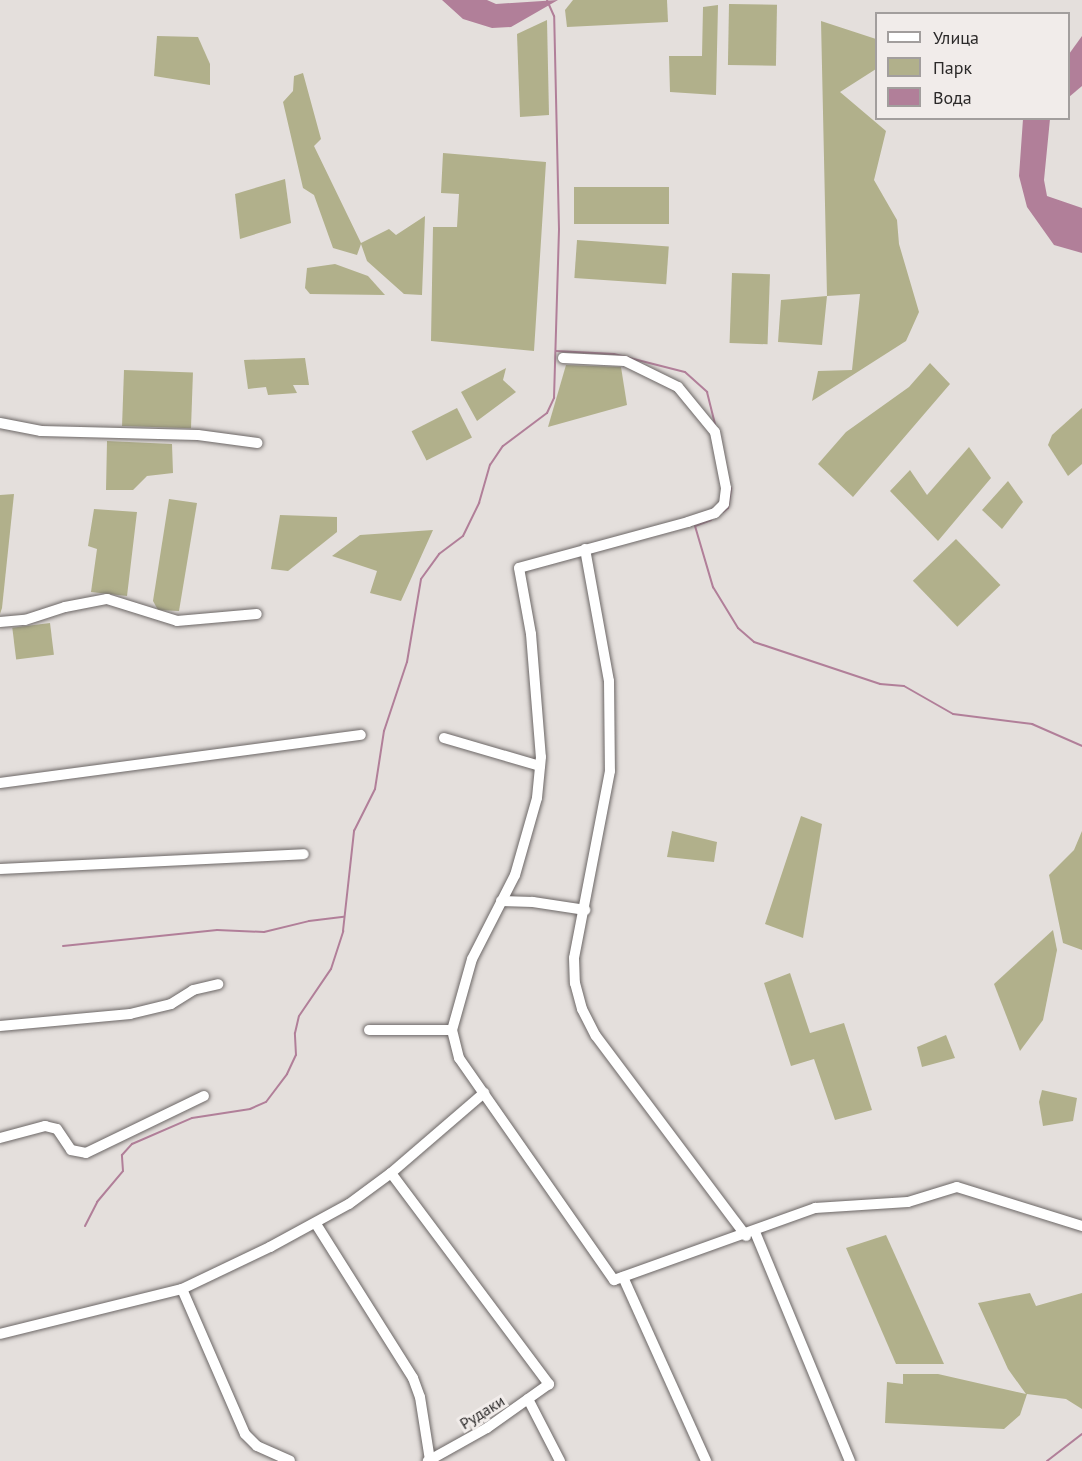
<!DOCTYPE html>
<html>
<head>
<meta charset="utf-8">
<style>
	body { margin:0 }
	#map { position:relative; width:1082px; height:1461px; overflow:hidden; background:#e4dfdc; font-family:"PT Sans",sans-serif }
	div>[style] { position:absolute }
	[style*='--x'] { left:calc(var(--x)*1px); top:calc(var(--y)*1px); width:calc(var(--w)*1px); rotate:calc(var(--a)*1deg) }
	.green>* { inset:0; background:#b1b08b; transform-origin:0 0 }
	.water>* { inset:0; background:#b17f99 }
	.stream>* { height:2px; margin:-1px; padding:0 1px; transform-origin:1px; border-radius:1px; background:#b17f99 }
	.roads { filter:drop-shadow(0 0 2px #6c6766) drop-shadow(0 0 2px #6c6766) }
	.minor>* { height:10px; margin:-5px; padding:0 5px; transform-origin:5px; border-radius:5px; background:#fff }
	span { translate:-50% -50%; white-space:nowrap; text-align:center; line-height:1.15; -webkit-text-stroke:6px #f1ecea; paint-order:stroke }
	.street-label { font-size:16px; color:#2b2929 }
	.legend { position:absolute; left:875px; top:12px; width:195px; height:108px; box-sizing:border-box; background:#f1ecea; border:2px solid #a29e9d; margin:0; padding:8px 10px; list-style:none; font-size:18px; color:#2b2929 }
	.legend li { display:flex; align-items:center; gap:12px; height:30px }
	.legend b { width:30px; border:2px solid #a29e9d }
</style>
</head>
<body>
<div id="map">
	<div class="green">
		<i style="clip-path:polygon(573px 0,667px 0,668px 22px,567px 27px,565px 10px)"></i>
		<i style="left:729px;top:4px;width:48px;height:61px;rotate:1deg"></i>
		<i style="clip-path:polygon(718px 5px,716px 95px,670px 92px,669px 56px,702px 56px,703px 7px)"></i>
		<i style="clip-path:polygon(547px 20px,549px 115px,520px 117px,517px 34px)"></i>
		<i style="clip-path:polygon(821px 21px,876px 39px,876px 69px,840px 92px,886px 131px,874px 180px,897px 220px,899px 244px,919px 312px,906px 341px,812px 401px,818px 371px,852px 370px,860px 294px,827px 296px,822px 345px,778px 342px,781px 300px,827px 296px)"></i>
		<i style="clip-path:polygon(157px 36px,198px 37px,210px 64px,210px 85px,154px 76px)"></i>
		<i style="clip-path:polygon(303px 73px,321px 139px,314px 146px,361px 243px,389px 229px,396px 235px,425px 216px,422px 295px,404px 294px,367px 261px,361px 244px,357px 255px,333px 248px,314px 195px,303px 188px,283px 102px,293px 91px,294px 76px)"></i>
		<i style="clip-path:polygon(443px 153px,546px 162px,534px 351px,431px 341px,433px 227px,457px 227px,459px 194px,441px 193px)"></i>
		<i style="clip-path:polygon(285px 179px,291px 223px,240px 239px,235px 194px)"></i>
		<i style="left:574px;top:187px;width:95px;height:37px"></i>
		<i style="left:577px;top:240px;width:92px;height:38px;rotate:4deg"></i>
		<i style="clip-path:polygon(335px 264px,368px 276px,385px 295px,310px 294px,305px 288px,307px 268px)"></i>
		<i style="left:732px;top:273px;width:38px;height:70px;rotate:2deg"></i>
		<i style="clip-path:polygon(305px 358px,309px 385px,293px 385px,297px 393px,268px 395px,266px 387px,248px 389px,244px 360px)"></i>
		<i style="clip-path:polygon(930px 363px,950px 384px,853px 497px,818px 464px,846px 432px,909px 387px)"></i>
		<i style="clip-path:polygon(566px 365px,621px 367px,627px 405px,548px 427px)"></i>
		<i style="clip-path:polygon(506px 368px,503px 380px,516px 392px,477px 421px,461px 392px)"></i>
		<i style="left:124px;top:370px;width:69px;height:56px;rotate:2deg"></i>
		<i style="left:457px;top:408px;width:33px;height:51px;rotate:63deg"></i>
		<i style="clip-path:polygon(1082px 408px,1082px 464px,1068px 476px,1048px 445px,1052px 435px)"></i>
		<i style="clip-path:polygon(107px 441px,172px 444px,173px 473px,147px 476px,133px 490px,106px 490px)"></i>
		<i style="clip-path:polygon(969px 447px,991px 478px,938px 541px,890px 491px,910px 470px,927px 495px)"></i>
		<i style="clip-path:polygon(1008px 481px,1023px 502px,1002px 529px,982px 510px)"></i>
		<i style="clip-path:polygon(14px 494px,2px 608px,0 614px,0 495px)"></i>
		<i style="clip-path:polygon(169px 499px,197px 503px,179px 611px,158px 610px,153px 601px)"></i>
		<i style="clip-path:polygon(94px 509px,137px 512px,127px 596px,91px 592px,97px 549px,88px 546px)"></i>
		<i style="clip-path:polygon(280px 515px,337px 517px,337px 532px,288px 571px,271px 569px)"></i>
		<i style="clip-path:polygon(433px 530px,401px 601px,370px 593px,377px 571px,332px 556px,360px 535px)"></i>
		<i style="left:956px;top:539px;width:64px;height:60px;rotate:46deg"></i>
		<i style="left:50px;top:623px;width:32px;height:38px;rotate:83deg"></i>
		<i style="clip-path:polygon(801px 816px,822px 824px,803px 938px,765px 924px)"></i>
		<i style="clip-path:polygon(672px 831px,717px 842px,714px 862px,667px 857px)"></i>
		<i style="clip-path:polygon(1082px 831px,1082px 950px,1063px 943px,1049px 875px,1074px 850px)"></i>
		<i style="clip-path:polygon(1053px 930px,1057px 950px,1043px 1020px,1020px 1051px,994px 984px)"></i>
		<i style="clip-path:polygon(790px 973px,810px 1033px,844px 1023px,872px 1110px,835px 1120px,814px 1059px,791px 1066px,764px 983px)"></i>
		<i style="clip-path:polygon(946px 1035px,955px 1058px,922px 1067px,917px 1047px)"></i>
		<i style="clip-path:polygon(1042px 1090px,1077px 1098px,1073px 1121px,1043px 1126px,1039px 1102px)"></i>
		<i style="clip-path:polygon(886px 1235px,944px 1364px,896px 1364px,846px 1248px)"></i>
		<i style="clip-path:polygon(1030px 1293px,1036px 1306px,1082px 1293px,1082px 1409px,1066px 1399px,1027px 1394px,1020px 1415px,1004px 1429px,885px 1423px,887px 1382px,903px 1384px,903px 1374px,938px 1374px,1026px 1394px,1008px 1369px,978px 1303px)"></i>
	</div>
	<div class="water">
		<i style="clip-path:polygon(442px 0,487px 0,496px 4px,558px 0,511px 27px,492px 28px,463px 19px)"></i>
		<i style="clip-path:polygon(1082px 36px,1082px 86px,1069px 97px,1069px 54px)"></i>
		<i style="clip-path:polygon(1023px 119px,1050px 119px,1044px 180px,1047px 196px,1082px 208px,1082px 253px,1054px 245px,1027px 207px,1019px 176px)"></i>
	</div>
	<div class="stream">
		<i style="--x:556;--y:351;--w:58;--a:3"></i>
		<i style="--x:614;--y:354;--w:73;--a:14.2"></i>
		<i style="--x:685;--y:372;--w:30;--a:42"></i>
		<i style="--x:707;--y:392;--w:33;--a:76"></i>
		<i style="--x:723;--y:512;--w:6;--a:-39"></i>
		<i style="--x:728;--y:508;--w:20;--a:-81"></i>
		<i style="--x:711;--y:520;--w:17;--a:159"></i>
		<i style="--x:695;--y:526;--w:64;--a:73.6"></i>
		<i style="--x:713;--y:587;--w:48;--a:58.6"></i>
		<i style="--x:738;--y:628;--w:21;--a:41"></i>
		<i style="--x:754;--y:642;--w:133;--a:18.4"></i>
		<i style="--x:880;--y:684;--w:24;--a:5"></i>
		<i style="--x:904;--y:686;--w:56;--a:29.7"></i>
		<i style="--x:953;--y:714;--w:80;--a:7.2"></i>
		<i style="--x:1032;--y:724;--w:55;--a:23.7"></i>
		<i style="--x:63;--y:946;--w:155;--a:-5.9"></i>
		<i style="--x:217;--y:930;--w:47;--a:2.4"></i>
		<i style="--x:264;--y:932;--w:46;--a:-13.7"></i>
		<i style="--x:309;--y:921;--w:35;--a:-7"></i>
		<i style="--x:85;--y:1226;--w:27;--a:-63"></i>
		<i style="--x:97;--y:1202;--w:40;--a:-50"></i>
		<i style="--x:123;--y:1171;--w:16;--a:-94"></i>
		<i style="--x:122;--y:1155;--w:15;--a:-48"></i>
		<i style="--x:132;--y:1144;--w:65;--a:-23.4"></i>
		<i style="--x:192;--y:1118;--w:59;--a:-8.8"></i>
		<i style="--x:250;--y:1109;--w:17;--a:-24"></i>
		<i style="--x:266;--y:1102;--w:35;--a:-53"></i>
		<i style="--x:287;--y:1074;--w:21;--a:-65"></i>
		<i style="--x:296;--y:1055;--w:22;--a:-93"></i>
		<i style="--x:295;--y:1033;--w:17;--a:-77"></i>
		<i style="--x:299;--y:1016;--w:57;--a:-55.8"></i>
		<i style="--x:331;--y:969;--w:40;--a:-72"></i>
		<i style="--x:343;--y:931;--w:101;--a:-83.7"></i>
		<i style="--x:354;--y:831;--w:47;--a:-63.4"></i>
		<i style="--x:375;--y:789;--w:59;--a:-81.2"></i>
		<i style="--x:384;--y:731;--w:73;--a:-71.6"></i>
		<i style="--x:407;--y:662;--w:84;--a:-80.4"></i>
		<i style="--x:421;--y:579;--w:31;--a:-54"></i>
		<i style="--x:439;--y:554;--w:30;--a:-37"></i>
		<i style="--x:463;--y:536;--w:37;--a:-64"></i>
		<i style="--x:479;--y:503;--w:40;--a:-74"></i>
		<i style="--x:490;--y:465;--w:23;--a:-56"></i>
		<i style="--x:503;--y:446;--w:55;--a:-36.9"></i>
		<i style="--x:547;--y:413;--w:17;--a:-65"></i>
		<i style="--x:554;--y:398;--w:169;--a:-88.3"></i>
		<i style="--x:559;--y:229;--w:213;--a:-91.3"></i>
		<i style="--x:554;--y:16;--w:17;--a:-114"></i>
		<i style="--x:1047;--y:1461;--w:44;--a:-37.6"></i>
	</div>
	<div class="roads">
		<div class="minor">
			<i style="--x:563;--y:358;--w:62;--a:2.8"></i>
			<i style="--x:625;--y:361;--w:59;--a:26.1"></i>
			<i style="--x:678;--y:387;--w:58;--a:50.6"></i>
			<i style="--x:715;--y:432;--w:57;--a:78.9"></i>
			<i style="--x:726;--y:488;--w:16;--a:97"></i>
			<i style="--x:724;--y:504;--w:13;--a:135"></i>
			<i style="--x:715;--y:513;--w:28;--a:162"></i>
			<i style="--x:688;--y:522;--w:175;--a:164.8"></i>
			<i style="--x:519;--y:568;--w:67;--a:79.7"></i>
			<i style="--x:531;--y:634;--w:123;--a:85.4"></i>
			<i style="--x:541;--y:757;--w:41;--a:95.6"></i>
			<i style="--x:537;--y:798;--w:80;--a:105.9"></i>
			<i style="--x:515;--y:875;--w:94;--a:117.1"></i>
			<i style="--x:472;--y:959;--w:74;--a:105.7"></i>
			<i style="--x:452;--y:1030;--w:29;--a:76"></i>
			<i style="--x:459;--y:1058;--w:271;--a:55.1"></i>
			<i style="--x:614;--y:1280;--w:214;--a:-19.7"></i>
			<i style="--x:815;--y:1208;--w:93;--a:-3.7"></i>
			<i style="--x:908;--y:1202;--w:51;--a:-17"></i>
			<i style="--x:957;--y:1187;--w:131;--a:17.3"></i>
			<i style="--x:0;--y:423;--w:42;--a:11"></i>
			<i style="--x:41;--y:431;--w:157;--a:1.5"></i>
			<i style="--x:198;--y:435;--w:60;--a:7.7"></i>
			<i style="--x:585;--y:549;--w:134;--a:79.7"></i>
			<i style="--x:609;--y:681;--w:90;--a:89.4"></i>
			<i style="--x:610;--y:771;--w:190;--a:100.9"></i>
			<i style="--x:574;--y:958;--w:25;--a:88"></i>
			<i style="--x:575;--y:983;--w:27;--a:75"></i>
			<i style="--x:582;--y:1009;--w:30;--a:63"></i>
			<i style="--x:596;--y:1036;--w:250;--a:53.1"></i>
			<i style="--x:0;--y:622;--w:25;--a:-5"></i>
			<i style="--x:25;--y:620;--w:42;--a:-18"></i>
			<i style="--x:65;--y:607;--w:43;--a:-10.8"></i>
			<i style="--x:107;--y:599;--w:73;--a:17.4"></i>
			<i style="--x:177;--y:621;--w:80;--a:-5"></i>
			<i style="--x:444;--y:738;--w:100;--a:16.3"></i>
			<i style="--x:0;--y:783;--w:364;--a:-7.6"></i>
			<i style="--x:0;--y:869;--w:304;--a:-2.8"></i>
			<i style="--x:501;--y:901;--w:32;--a:2"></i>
			<i style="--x:533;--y:902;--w:53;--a:8.7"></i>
			<i style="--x:0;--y:1026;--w:131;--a:-5.3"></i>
			<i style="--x:130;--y:1014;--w:42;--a:-13.7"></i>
			<i style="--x:171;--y:1004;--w:26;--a:-32"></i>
			<i style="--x:193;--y:990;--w:26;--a:-13"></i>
			<i style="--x:369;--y:1030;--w:83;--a:0"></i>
			<i style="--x:0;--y:1138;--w:47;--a:-14.9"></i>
			<i style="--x:45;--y:1126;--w:12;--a:14"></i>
			<i style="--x:57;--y:1129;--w:25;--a:56"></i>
			<i style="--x:71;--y:1150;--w:15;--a:11"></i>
			<i style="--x:86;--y:1153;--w:131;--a:-25.8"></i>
			<i style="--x:391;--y:1173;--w:264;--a:53.2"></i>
			<i style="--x:549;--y:1384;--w:76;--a:144.6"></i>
			<i style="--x:487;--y:1428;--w:68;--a:150.8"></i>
			<i style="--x:316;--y:1224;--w:182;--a:57.8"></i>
			<i style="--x:413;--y:1378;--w:20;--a:70"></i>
			<i style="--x:420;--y:1397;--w:64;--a:81"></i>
			<i style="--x:755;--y:1232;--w:248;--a:67.5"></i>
			<i style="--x:623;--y:1277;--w:202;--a:65.7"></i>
			<i style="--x:182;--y:1289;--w:158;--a:66.5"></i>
			<i style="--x:245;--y:1434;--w:17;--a:45"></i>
			<i style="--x:257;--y:1446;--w:36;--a:24"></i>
			<i style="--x:0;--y:1334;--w:187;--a:-13.9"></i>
			<i style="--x:182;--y:1289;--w:98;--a:-25.5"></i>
			<i style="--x:270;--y:1247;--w:90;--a:-28.6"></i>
			<i style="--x:349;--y:1204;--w:52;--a:-36.4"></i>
			<i style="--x:391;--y:1173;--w:123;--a:-40.7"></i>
			<i style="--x:528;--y:1399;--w:70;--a:62.7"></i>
		</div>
	</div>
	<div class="street-label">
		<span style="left:482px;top:1412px;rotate:-32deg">Рудаки</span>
	</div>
	<ul class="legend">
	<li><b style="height:8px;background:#fff"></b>Улица</li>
	<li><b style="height:16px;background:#b1b08b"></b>Парк</li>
	<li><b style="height:16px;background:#b17f99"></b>Вода</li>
	</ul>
</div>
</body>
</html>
